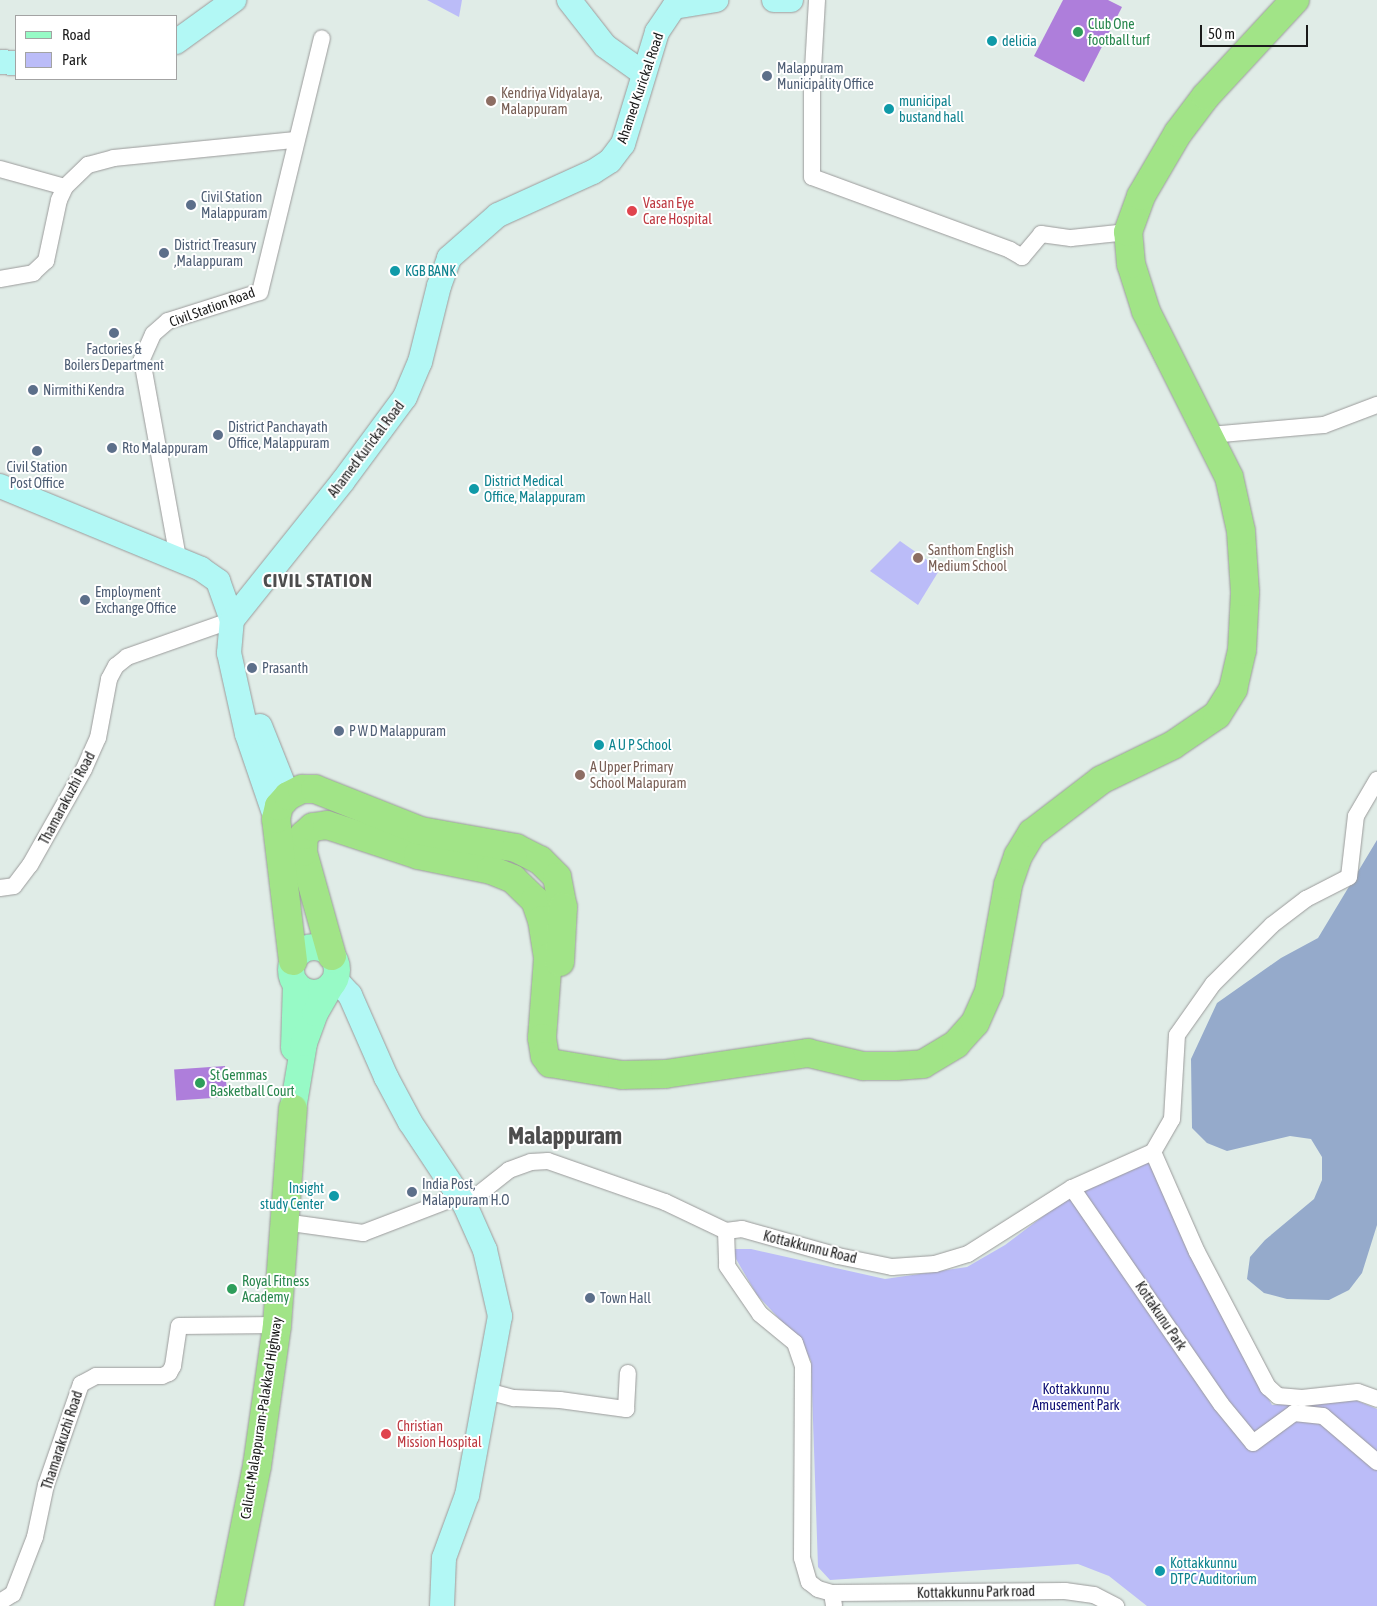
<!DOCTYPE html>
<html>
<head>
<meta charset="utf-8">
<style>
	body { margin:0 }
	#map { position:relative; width:1377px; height:1606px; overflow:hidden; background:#e0ece7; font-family:"Asap Condensed",sans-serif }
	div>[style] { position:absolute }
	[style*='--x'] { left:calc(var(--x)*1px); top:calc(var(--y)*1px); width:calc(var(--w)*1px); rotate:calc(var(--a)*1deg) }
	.forest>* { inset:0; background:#95aacb }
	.park>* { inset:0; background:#bbbcf8 }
	.pitch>* { inset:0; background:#ae7edb; transform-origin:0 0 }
	.roads { filter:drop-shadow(0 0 1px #9b9b9b) drop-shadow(0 0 1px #9b9b9b) }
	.street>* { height:16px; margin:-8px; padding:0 8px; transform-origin:8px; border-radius:8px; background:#fff }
	.secondary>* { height:24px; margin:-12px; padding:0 12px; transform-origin:12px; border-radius:12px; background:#b2f8f5 }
	.primary>* { height:26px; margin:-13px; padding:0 13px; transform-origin:13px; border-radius:13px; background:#97fac6 }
	.primary>.ring { margin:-13px; padding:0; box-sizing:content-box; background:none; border:26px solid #97fac6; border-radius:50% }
	.highway>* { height:28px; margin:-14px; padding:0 14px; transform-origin:14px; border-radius:14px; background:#a1e487 }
	.dots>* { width:14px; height:14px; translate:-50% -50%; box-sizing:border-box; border:2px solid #fff; border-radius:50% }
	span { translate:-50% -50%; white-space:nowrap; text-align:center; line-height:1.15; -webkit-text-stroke:4px #fff; paint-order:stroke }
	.leisure-label { font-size:14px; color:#27864d }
	.left { translate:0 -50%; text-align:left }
	.culture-label { font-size:14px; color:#0d838f }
	.right { translate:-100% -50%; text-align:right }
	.service-label { font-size:14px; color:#4e5e75 }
	.street-label { font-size:14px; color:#1a1a1a }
	.education-label { font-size:14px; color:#785e54 }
	.health-label { font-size:14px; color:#be3a42 }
	.park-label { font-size:14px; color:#0d0e74 }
	.district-label { font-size:19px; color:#4d4d4d; font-weight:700; letter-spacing:1px }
	.town-label { font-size:24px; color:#4d4d4d; font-weight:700 }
	.legend { position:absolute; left:15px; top:15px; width:162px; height:65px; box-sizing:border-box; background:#fff; border:1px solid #a3a3a3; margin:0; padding:6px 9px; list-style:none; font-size:15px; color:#1a1a1a }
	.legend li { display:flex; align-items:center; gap:10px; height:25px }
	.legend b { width:25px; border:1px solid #a3a3a3 }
	.scale { position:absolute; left:1200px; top:25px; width:108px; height:22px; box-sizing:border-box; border:2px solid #1a1a1a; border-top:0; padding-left:6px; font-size:15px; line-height:18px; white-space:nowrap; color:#1a1a1a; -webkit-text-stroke:4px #fff; paint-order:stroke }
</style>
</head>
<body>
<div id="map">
	<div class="forest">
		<i style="clip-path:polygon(1377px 840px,1377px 1225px,1362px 1273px,1349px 1290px,1329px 1300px,1287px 1299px,1264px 1293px,1247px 1279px,1250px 1257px,1265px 1240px,1314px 1199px,1322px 1180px,1322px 1157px,1311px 1139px,1290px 1136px,1227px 1151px,1207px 1143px,1192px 1128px,1191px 1059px,1217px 1003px,1281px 958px,1318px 938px)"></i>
	</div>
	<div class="park">
		<i style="clip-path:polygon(427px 0,462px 0,459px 17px)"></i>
		<i style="clip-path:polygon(900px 541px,940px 569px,918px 605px,870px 571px)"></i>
		<i style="clip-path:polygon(1152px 1157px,1222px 1314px,1272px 1405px,1353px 1399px,1377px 1409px,1377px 1606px,1147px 1606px,1109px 1576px,1078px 1564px,830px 1580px,818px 1567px,811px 1361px,799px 1340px,757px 1295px,736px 1259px,734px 1249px,751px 1249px,885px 1279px,967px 1267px,1005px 1245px,1075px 1192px)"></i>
	</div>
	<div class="pitch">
		<i style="clip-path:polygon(1063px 0,1108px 0,1122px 7px,1084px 82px,1034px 56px)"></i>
		<i style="left:225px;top:1066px;width:31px;height:51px;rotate:86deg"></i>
	</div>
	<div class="roads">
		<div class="street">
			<i style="--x:817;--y:0;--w:87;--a:93.3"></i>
			<i style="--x:812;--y:87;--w:90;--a:90"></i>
			<i style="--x:812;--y:177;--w:211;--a:20.2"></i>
			<i style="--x:1010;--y:250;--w:14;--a:30"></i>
			<i style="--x:1022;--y:257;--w:30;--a:-50"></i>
			<i style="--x:1041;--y:234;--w:30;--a:8"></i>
			<i style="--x:1071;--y:238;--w:57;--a:-6"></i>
			<i style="--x:0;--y:169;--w:67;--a:15.5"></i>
			<i style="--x:0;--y:279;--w:34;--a:-10"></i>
			<i style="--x:33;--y:273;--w:18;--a:-43"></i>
			<i style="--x:46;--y:261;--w:62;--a:-78"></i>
			<i style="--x:59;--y:200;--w:14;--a:-65"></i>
			<i style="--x:65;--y:187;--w:32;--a:-44"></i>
			<i style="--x:88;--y:165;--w:27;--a:-15"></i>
			<i style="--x:114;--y:158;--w:182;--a:-5.7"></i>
			<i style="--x:1210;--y:435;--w:114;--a:-5"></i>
			<i style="--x:1324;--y:425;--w:57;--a:-20.7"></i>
			<i style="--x:178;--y:558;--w:202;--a:-100.3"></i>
			<i style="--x:142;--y:359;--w:27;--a:-66"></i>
			<i style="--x:153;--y:334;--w:20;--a:-41"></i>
			<i style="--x:168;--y:321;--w:96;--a:-17.5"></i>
			<i style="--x:260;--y:292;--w:261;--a:-76.3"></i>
			<i style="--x:0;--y:888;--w:14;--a:-8"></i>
			<i style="--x:14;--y:886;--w:26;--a:-53"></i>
			<i style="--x:30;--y:865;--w:110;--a:-60.6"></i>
			<i style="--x:84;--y:769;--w:34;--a:-66"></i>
			<i style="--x:98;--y:738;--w:60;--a:-79.4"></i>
			<i style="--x:109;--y:679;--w:15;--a:-62"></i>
			<i style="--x:116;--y:666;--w:14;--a:-39"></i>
			<i style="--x:127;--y:657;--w:111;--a:-19.4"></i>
			<i style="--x:1153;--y:1152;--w:38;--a:-60"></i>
			<i style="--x:1172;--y:1119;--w:84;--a:-86.6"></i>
			<i style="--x:1177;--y:1035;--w:62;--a:-54.8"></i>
			<i style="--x:1213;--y:984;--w:83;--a:-45"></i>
			<i style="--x:1272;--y:925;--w:43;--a:-37.4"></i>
			<i style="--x:1306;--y:899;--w:48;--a:-27.1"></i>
			<i style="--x:1349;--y:877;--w:61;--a:-83.5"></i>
			<i style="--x:1356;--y:816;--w:42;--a:-59.7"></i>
			<i style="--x:1153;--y:1152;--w:109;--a:66.3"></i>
			<i style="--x:1197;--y:1252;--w:153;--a:62.3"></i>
			<i style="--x:1268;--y:1387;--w:13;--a:42"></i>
			<i style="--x:1278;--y:1396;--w:24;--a:5"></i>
			<i style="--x:1302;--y:1398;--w:56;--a:-6.1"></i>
			<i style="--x:1358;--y:1392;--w:20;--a:20"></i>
			<i style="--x:1072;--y:1188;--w:262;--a:55.4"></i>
			<i style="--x:1221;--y:1404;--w:50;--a:50.6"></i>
			<i style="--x:1253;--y:1443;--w:51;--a:-36.2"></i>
			<i style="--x:1294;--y:1413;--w:29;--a:6"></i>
			<i style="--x:1323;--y:1416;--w:71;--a:40.4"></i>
			<i style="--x:465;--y:1205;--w:56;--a:-38.5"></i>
			<i style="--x:509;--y:1170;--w:23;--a:-20"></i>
			<i style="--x:531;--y:1162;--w:17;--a:-3"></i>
			<i style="--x:548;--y:1161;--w:124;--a:19.3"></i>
			<i style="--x:665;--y:1202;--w:68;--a:25.4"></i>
			<i style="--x:726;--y:1231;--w:16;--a:-7"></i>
			<i style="--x:742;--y:1229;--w:100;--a:15.7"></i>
			<i style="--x:838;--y:1256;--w:55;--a:11.5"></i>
			<i style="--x:892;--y:1267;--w:43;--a:-4"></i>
			<i style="--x:935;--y:1264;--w:34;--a:-17"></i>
			<i style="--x:968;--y:1254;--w:123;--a:-32.4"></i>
			<i style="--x:1072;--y:1188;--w:89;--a:-24"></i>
			<i style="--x:284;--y:1222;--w:80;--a:7.9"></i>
			<i style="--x:363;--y:1233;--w:104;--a:-20.9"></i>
			<i style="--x:726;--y:1231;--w:35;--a:88"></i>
			<i style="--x:727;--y:1266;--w:58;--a:55.5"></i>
			<i style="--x:760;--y:1314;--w:45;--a:39.6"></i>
			<i style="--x:795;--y:1343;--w:24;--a:71"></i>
			<i style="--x:803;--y:1366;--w:192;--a:90.3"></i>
			<i style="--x:802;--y:1558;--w:25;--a:74"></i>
			<i style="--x:809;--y:1582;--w:11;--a:38"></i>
			<i style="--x:818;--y:1589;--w:15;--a:16"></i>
			<i style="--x:832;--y:1593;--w:13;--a:81"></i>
			<i style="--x:487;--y:1391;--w:28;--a:15"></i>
			<i style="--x:514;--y:1398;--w:46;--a:2.5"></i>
			<i style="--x:560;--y:1400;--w:67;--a:7.8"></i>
			<i style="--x:626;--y:1409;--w:36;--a:-87"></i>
			<i style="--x:832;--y:1593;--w:233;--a:-0.5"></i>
			<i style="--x:1065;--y:1591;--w:29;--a:8"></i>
			<i style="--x:1094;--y:1595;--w:25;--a:27"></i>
			<i style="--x:0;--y:1602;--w:15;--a:-32"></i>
			<i style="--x:13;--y:1594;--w:61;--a:-68.9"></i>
			<i style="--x:35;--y:1537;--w:53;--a:-78.1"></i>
			<i style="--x:46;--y:1485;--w:107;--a:-70.9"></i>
			<i style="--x:81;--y:1384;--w:17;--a:-28"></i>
			<i style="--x:96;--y:1376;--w:66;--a:0"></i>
			<i style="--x:162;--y:1376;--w:8;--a:-23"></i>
			<i style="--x:169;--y:1373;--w:8;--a:-60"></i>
			<i style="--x:173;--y:1366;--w:40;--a:-81.5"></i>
			<i style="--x:179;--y:1326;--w:98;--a:-0.6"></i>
		</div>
		<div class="secondary">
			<i style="--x:569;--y:0;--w:58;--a:52"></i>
			<i style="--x:605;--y:46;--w:47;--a:35.4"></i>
			<i style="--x:774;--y:0;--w:17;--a:0"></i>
			<i style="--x:176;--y:42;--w:72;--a:-35.9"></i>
			<i style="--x:0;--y:62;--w:16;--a:4"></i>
			<i style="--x:0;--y:486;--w:217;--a:22.4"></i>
			<i style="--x:201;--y:569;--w:21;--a:35"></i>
			<i style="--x:218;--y:581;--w:41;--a:70.3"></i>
			<i style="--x:260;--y:726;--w:75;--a:68.2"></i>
			<i style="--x:276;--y:819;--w:90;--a:-108.8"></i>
			<i style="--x:247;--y:734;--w:83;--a:-102.5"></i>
			<i style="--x:229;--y:653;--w:33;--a:-85"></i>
			<i style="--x:232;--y:620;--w:178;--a:-51.4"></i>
			<i style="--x:343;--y:481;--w:104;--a:-53.6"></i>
			<i style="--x:405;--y:397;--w:38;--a:-67"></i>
			<i style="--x:420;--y:362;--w:78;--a:-76"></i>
			<i style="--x:439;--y:286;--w:30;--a:-70"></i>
			<i style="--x:449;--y:258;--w:65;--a:-41.3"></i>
			<i style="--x:498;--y:215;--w:104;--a:-24.4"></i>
			<i style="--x:593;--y:172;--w:20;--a:-33"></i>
			<i style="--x:610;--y:161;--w:21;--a:-53"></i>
			<i style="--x:623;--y:144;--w:117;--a:-73.1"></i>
			<i style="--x:657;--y:32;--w:30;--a:-56"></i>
			<i style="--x:674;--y:7;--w:43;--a:-9.5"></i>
			<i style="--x:335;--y:979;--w:22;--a:47"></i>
			<i style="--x:350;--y:995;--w:90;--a:66.3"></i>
			<i style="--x:386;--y:1077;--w:51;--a:61.9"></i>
			<i style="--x:410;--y:1122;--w:100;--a:56.5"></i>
			<i style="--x:465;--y:1205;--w:49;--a:66"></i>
			<i style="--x:485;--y:1250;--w:68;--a:77.2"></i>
			<i style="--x:500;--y:1316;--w:182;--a:100.4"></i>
			<i style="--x:467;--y:1495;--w:67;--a:110.1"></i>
			<i style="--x:444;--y:1558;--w:48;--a:92.4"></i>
		</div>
		<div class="primary">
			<i class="ring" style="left:291px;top:947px;width:20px;height:20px"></i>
			<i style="--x:294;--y:1048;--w:64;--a:-88.2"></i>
			<i style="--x:293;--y:1109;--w:67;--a:-80.5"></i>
			<i style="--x:304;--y:1043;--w:32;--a:-70"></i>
			<i style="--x:315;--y:1013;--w:32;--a:-60"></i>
		</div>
		<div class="highway">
			<i style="--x:332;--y:956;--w:108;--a:-105.6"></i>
			<i style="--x:303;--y:852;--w:17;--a:-87"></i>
			<i style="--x:304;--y:835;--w:12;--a:-42"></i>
			<i style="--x:313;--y:827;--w:14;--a:-8"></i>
			<i style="--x:327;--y:825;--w:96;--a:18.2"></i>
			<i style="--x:418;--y:855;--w:75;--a:11.6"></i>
			<i style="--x:491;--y:870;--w:24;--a:22"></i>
			<i style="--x:513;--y:879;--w:30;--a:44"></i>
			<i style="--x:535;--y:900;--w:21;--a:71"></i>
			<i style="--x:542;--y:920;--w:38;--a:81"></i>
			<i style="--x:548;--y:958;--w:80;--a:94.3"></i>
			<i style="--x:542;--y:1038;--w:18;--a:81"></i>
			<i style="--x:545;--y:1056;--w:9;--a:54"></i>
			<i style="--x:550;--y:1063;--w:73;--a:9.5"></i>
			<i style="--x:622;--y:1075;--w:43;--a:-1.3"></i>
			<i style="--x:665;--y:1074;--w:145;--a:-8.4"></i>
			<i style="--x:808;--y:1053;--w:57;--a:13.3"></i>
			<i style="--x:863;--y:1066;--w:33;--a:0"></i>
			<i style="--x:896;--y:1066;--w:27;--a:-4"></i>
			<i style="--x:923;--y:1064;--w:39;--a:-31"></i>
			<i style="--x:956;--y:1044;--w:28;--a:-48"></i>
			<i style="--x:975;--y:1023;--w:35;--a:-66"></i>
			<i style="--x:989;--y:991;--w:108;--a:-79.8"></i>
			<i style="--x:1008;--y:885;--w:31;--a:-71"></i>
			<i style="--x:1018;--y:856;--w:27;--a:-59"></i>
			<i style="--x:1032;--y:833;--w:87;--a:-37.5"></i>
			<i style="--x:1101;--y:780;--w:80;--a:-25.9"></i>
			<i style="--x:1173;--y:745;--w:53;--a:-34.3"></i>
			<i style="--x:1217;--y:715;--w:31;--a:-58"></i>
			<i style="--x:1233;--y:689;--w:40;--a:-77"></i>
			<i style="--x:1242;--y:650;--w:58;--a:-87"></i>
			<i style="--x:1245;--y:592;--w:61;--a:-93.8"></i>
			<i style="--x:1241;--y:531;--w:55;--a:-102.5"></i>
			<i style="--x:1229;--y:477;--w:186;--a:-116.6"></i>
			<i style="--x:1146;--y:311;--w:49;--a:-107.7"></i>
			<i style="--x:1131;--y:264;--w:32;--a:-95"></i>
			<i style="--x:1128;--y:232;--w:38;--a:-70"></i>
			<i style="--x:1141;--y:196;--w:73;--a:-59.6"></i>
			<i style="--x:1178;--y:133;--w:46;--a:-52.9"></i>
			<i style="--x:1206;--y:96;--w:131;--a:-47.2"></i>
			<i style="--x:293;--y:961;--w:143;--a:-96.8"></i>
			<i style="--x:276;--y:819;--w:13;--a:-77"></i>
			<i style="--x:279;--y:806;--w:13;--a:-48"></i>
			<i style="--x:288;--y:796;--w:16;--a:-27"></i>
			<i style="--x:302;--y:789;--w:13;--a:0"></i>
			<i style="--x:315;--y:789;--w:114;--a:21.6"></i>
			<i style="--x:421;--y:831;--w:97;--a:10.1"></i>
			<i style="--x:516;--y:848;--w:27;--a:27"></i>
			<i style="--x:540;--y:860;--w:24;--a:45"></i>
			<i style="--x:557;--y:877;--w:31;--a:79"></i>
			<i style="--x:563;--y:907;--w:55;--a:93.1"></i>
			<i style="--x:229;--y:1606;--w:143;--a:-78.7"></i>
			<i style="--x:257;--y:1466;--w:142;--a:-81.9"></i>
			<i style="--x:277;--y:1325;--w:217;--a:-85.8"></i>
		</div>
	</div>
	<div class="dots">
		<i style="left:1078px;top:32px;background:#2e9e5b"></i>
		<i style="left:992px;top:41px;background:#0f9aa8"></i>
		<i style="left:767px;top:76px;background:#5c6f8a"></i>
		<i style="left:491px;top:101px;background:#8d6e63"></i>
		<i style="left:889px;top:109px;background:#0f9aa8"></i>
		<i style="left:191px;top:205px;background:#5c6f8a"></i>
		<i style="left:632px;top:211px;background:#e0444e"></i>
		<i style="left:164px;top:253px;background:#5c6f8a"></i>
		<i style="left:395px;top:271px;background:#0f9aa8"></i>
		<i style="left:114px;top:333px;background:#5c6f8a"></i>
		<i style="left:33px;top:390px;background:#5c6f8a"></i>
		<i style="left:218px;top:435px;background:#5c6f8a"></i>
		<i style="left:112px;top:448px;background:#5c6f8a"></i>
		<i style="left:37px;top:451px;background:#5c6f8a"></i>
		<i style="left:474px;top:489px;background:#0f9aa8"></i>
		<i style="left:918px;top:558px;background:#8d6e63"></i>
		<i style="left:85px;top:600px;background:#5c6f8a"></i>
		<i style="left:252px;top:668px;background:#5c6f8a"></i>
		<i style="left:339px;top:731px;background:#5c6f8a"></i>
		<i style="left:599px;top:745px;background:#0f9aa8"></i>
		<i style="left:580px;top:775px;background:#8d6e63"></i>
		<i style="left:200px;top:1083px;background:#2e9e5b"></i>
		<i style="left:412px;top:1192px;background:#5c6f8a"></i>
		<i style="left:334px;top:1196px;background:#0f9aa8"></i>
		<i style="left:232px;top:1289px;background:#2e9e5b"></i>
		<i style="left:590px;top:1298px;background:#5c6f8a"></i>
		<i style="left:386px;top:1434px;background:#e0444e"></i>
		<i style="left:1160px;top:1571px;background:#0f9aa8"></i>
	</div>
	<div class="leisure-label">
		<span class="left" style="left:1088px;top:32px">Club One<br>football turf</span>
		<span class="left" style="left:210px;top:1083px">St Gemmas<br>Basketball Court</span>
		<span class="left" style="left:242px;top:1289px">Royal Fitness<br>Academy</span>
	</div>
	<div class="culture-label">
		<span class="left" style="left:1002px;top:41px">delicia</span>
		<span class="left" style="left:899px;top:109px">municipal<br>bustand hall</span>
		<span class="left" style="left:405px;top:271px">KGB BANK</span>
		<span class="left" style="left:484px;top:489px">District Medical<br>Office, Malappuram</span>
		<span class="left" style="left:609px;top:745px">A U P School</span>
		<span class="right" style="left:324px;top:1196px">Insight<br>study Center</span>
		<span class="left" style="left:1170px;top:1571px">Kottakkunnu<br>DTPC Auditorium</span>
	</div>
	<div class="service-label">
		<span class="left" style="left:777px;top:76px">Malappuram<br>Municipality Office</span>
		<span class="left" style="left:201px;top:205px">Civil Station<br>Malappuram</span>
		<span class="left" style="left:174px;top:253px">District Treasury<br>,Malappuram</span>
		<span style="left:114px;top:357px">Factories &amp;<br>Boilers Department</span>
		<span class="left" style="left:43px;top:390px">Nirmithi Kendra</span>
		<span class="left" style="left:228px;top:435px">District Panchayath<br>Office, Malappuram</span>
		<span class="left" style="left:122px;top:448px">Rto Malappuram</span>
		<span style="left:37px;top:475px">Civil Station<br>Post Office</span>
		<span class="left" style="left:95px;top:600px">Employment<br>Exchange Office</span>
		<span class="left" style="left:262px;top:668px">Prasanth</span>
		<span class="left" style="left:349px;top:731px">P W D Malappuram</span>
		<span class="left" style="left:422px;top:1192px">India Post,<br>Malappuram H.O</span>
		<span class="left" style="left:600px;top:1298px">Town Hall</span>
	</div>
	<div class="street-label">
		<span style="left:640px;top:88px;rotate:-71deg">Ahamed Kurickal Road</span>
		<span style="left:212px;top:307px;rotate:-20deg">Civil Station Road</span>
		<span style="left:366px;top:449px;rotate:-53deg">Ahamed Kurickal Road</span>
		<span style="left:67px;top:798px;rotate:-62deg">Thamarakuzhi Road</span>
		<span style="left:810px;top:1247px;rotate:14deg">Kottakkunnu Road</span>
		<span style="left:1161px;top:1316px;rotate:56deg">Kottakunu Park</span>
		<span style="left:261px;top:1418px;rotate:-81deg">Calicut-Malappuram-Palakkad Highway</span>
		<span style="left:62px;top:1440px;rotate:-72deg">Thamarakuzhi Road</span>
		<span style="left:976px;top:1592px;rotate:-1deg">Kottakkunnu Park road</span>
	</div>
	<div class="education-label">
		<span class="left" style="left:501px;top:101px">Kendriya Vidyalaya,<br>Malappuram</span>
		<span class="left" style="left:928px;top:558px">Santhom English<br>Medium School</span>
		<span class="left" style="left:590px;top:775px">A Upper Primary<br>School Malapuram</span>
	</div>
	<div class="health-label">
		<span class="left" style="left:643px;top:211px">Vasan Eye<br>Care Hospital</span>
		<span class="left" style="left:397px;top:1434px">Christian<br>Mission Hospital</span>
	</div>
	<div class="park-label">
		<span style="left:1076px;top:1397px">Kottakkunnu<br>Amusement Park</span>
	</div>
	<div class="district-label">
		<span style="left:318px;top:581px">CIVIL STATION</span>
	</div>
	<div class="town-label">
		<span style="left:565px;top:1136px">Malappuram</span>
	</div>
	<ul class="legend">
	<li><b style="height:6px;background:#97fac6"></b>Road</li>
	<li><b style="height:14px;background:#bbbcf8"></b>Park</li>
	</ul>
	<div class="scale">50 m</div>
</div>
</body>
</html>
